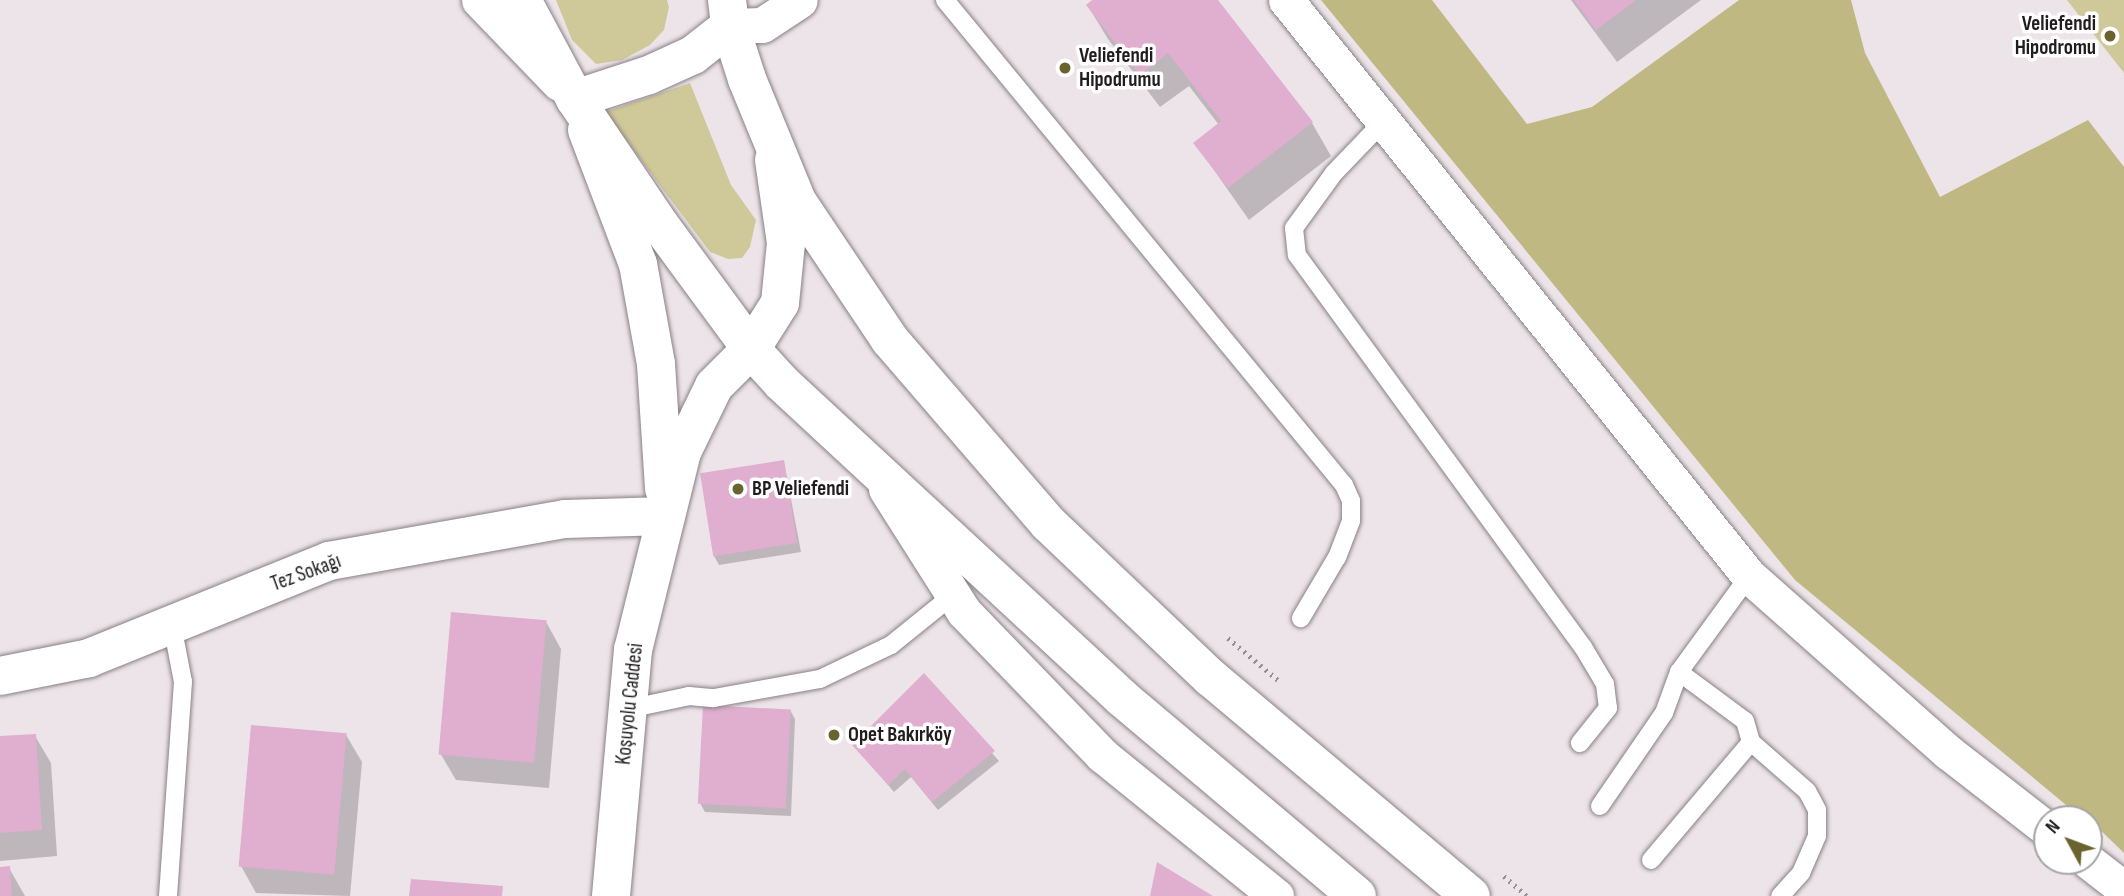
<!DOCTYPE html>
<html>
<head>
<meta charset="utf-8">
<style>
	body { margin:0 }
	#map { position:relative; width:2124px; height:896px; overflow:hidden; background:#ede4e9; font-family:"Sofia Sans Condensed",sans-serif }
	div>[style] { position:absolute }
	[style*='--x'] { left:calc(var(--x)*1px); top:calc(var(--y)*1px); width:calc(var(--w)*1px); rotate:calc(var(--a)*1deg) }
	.green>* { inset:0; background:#cfc99a }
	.forest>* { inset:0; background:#bfb883 }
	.shadow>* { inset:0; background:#0003 }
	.building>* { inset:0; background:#e0aece; transform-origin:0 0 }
	.path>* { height:4.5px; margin-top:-2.25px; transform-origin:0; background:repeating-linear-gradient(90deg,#958e92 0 2px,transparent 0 7px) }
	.roads { filter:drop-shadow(0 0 2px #898086) drop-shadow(0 0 2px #898086) }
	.lane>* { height:18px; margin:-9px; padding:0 9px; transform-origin:9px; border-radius:9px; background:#fff }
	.street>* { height:35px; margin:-17.5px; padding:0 17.5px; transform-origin:17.5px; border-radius:17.5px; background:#fff }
	.secondary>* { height:38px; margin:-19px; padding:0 19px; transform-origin:19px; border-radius:19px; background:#fff }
	.primary>* { height:38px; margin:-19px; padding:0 19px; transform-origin:19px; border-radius:19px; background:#fff }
	.dots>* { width:19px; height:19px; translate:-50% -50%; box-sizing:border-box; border:4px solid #fff; border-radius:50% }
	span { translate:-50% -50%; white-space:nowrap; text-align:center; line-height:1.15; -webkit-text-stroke:7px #fff; paint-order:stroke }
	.poi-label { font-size:21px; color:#211d1f; font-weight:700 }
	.right { translate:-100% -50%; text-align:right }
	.left { translate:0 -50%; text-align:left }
	.street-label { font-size:21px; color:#211d1f }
	.north { position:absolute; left:2033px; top:805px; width:70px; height:70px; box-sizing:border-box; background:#fff; border:2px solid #a6a5a5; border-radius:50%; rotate:311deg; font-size:19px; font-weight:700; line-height:28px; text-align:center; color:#211d1f }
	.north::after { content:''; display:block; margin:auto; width:24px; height:32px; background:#69632f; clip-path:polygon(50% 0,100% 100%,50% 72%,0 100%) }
</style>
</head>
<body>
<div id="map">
	<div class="green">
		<i style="clip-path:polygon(556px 0,667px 0,669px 7px,664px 30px,650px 45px,622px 60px,596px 64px,572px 40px)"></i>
		<i style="clip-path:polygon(2067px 0,2124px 0,2124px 73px)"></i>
		<i style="clip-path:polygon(690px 83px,731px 185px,756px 220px,750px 247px,742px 258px,728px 259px,710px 252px,605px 112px)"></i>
	</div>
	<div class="forest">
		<i style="clip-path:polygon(1321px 0,1432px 0,1527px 124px,1592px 107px,1739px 0,1851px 0,1865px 53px,1940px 197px,2088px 120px,2124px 167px,2124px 853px,2089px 819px,2083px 819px,1795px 580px)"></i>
	</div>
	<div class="shadow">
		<i style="clip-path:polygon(1095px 0,1216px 0,1312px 123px,1331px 156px,1249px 220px,1195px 143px,1219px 125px,1189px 86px,1160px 107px,1108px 39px,1088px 6px)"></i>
		<i style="clip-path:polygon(1571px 0,1701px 0,1617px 62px)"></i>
		<i style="clip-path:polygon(784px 462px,801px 552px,719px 565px,714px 556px)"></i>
		<i style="clip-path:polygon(546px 622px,561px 649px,549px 788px,456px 780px,440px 753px)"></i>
		<i style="clip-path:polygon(924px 676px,999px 761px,938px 810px,911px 777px,894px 792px,854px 745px)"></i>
		<i style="clip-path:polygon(790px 710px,795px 719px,791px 816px,705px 812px,700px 803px)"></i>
		<i style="clip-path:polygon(346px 735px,362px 762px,350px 896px,256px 893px,241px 866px)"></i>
		<i style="clip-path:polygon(35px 736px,51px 763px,57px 856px,0 861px,0 738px)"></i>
		<i style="clip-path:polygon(9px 868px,25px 896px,0 896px,0 869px)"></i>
	</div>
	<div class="building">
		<i style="clip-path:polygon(1092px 0,1218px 0,1313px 122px,1228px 188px,1193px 143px,1221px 121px,1168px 53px,1140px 75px,1086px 5px)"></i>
		<i style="clip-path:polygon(1574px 0,1636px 0,1596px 30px)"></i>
		<i style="left:784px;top:460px;width:84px;height:85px;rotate:81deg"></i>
		<i style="left:451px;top:612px;width:96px;height:143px;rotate:5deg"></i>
		<i style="clip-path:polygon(924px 673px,995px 751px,932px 802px,905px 769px,888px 785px,852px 745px)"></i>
		<i style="left:703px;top:705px;width:88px;height:99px;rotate:3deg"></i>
		<i style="left:251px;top:725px;width:96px;height:142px;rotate:5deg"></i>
		<i style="clip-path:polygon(36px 734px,42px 830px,0 833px,0 736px)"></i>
		<i style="clip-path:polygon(1157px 862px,1213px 896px,1150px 896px)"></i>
		<i style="clip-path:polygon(10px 866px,12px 896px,0 896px,0 867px)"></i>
		<i style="clip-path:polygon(411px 879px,503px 886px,502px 896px,409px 896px)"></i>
	</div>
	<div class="path">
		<i style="--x:1228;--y:638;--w:65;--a:40"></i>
		<i style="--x:1504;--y:876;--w:30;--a:41"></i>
	</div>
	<div class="roads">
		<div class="lane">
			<i style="--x:945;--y:0;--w:628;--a:50.56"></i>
			<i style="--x:1344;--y:485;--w:17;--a:66"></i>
			<i style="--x:1351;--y:501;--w:20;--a:90"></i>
			<i style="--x:1351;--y:521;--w:39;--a:111"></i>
			<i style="--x:1337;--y:557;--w:71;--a:120.5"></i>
			<i style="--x:1383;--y:122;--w:71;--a:133.9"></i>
			<i style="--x:1334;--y:173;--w:68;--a:126"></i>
			<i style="--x:1294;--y:228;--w:27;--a:84"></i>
			<i style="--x:1297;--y:255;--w:485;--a:53.9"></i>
			<i style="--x:1583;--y:647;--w:43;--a:59.3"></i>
			<i style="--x:1605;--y:684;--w:24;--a:83"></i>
			<i style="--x:1608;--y:708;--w:45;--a:128.7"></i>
			<i style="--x:628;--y:709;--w:62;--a:-12"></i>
			<i style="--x:689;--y:696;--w:25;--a:5"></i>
			<i style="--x:714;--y:698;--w:108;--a:-10.2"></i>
			<i style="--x:820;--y:679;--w:79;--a:-25.6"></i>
			<i style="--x:891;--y:645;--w:80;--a:-38.9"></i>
			<i style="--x:1751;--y:742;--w:74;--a:41.2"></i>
			<i style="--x:1807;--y:791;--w:21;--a:62"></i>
			<i style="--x:1817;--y:810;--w:26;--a:90"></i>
			<i style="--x:1817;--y:836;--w:40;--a:113.4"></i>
			<i style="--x:1801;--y:873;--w:31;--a:132"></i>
			<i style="--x:1600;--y:806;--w:113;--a:-55.5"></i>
			<i style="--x:1664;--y:713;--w:44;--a:-69.9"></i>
			<i style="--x:1679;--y:672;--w:119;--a:-53.9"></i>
			<i style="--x:1651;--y:860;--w:155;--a:-49.7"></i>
			<i style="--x:1751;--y:742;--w:22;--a:-106"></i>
			<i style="--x:1745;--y:721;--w:82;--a:-143.4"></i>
			<i style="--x:168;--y:896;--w:215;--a:-86"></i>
			<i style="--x:183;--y:682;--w:58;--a:-100.9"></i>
		</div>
		<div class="street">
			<i style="--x:479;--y:0;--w:115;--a:46.1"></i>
			<i style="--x:1286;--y:0;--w:739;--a:51.21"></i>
			<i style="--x:1749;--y:576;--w:266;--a:41.5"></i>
			<i style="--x:1948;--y:752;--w:125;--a:37.9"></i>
			<i style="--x:730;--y:26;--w:32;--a:-2"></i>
			<i style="--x:762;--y:25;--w:45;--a:-33.3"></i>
			<i style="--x:886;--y:489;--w:146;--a:57.6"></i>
			<i style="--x:964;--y:612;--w:199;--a:46"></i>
			<i style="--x:1102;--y:755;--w:224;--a:39"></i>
			<i style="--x:2088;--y:861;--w:46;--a:37.9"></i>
		</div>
		<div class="secondary">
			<i style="--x:587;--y:130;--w:143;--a:69.2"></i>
			<i style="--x:638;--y:264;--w:102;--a:79.8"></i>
			<i style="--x:656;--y:364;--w:125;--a:86.3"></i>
			<i style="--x:0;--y:676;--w:91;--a:-11.4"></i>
			<i style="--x:89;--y:658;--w:259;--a:-22"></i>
			<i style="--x:329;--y:561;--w:240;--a:-10.1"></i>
			<i style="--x:565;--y:519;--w:101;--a:-1.7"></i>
			<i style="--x:611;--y:896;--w:247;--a:-84.9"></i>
			<i style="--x:633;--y:650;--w:204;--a:-76.1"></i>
			<i style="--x:682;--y:452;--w:73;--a:-64.1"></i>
			<i style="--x:714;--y:386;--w:52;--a:-45"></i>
			<i style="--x:751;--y:349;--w:54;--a:-57.8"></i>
			<i style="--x:780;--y:303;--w:60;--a:-84.3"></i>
			<i style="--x:786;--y:243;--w:84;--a:-98.2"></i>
		</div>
		<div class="primary">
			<i style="--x:522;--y:0;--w:112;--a:61.8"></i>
			<i style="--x:575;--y:99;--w:152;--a:56"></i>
			<i style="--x:660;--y:225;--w:154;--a:53.7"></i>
			<i style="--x:751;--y:349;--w:46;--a:47.6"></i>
			<i style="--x:782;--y:383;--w:463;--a:42.8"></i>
			<i style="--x:1122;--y:698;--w:307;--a:40.1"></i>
			<i style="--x:727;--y:0;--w:26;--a:83"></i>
			<i style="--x:730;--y:26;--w:56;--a:72.2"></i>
			<i style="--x:747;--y:79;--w:132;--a:67.7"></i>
			<i style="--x:797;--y:201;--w:167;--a:56.2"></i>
			<i style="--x:890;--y:340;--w:242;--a:49.2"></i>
			<i style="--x:1048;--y:523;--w:225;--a:43.6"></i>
			<i style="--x:1211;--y:678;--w:339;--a:40"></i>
			<i style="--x:575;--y:99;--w:78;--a:-18"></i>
			<i style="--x:649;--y:75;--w:48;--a:-24.4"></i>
			<i style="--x:693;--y:55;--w:47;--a:-38.1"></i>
		</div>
	</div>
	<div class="dots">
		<i style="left:2110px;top:36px;background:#69632f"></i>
		<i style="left:1065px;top:68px;background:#69632f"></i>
		<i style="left:738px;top:489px;background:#69632f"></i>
		<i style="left:834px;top:735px;background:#69632f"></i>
	</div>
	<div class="poi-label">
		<span class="right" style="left:2096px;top:36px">Veliefendi<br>Hipodromu</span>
		<span class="left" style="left:1079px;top:68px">Veliefendi<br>Hipodrumu</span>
		<span class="left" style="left:752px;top:489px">BP Veliefendi</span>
		<span class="left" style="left:848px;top:735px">Opet Bakırköy</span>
	</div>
	<div class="street-label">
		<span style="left:306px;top:573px;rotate:-20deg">Tez Sokağı</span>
		<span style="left:630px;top:704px;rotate:-84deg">Koşuyolu Caddesi</span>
	</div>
	<div class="north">N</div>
</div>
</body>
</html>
